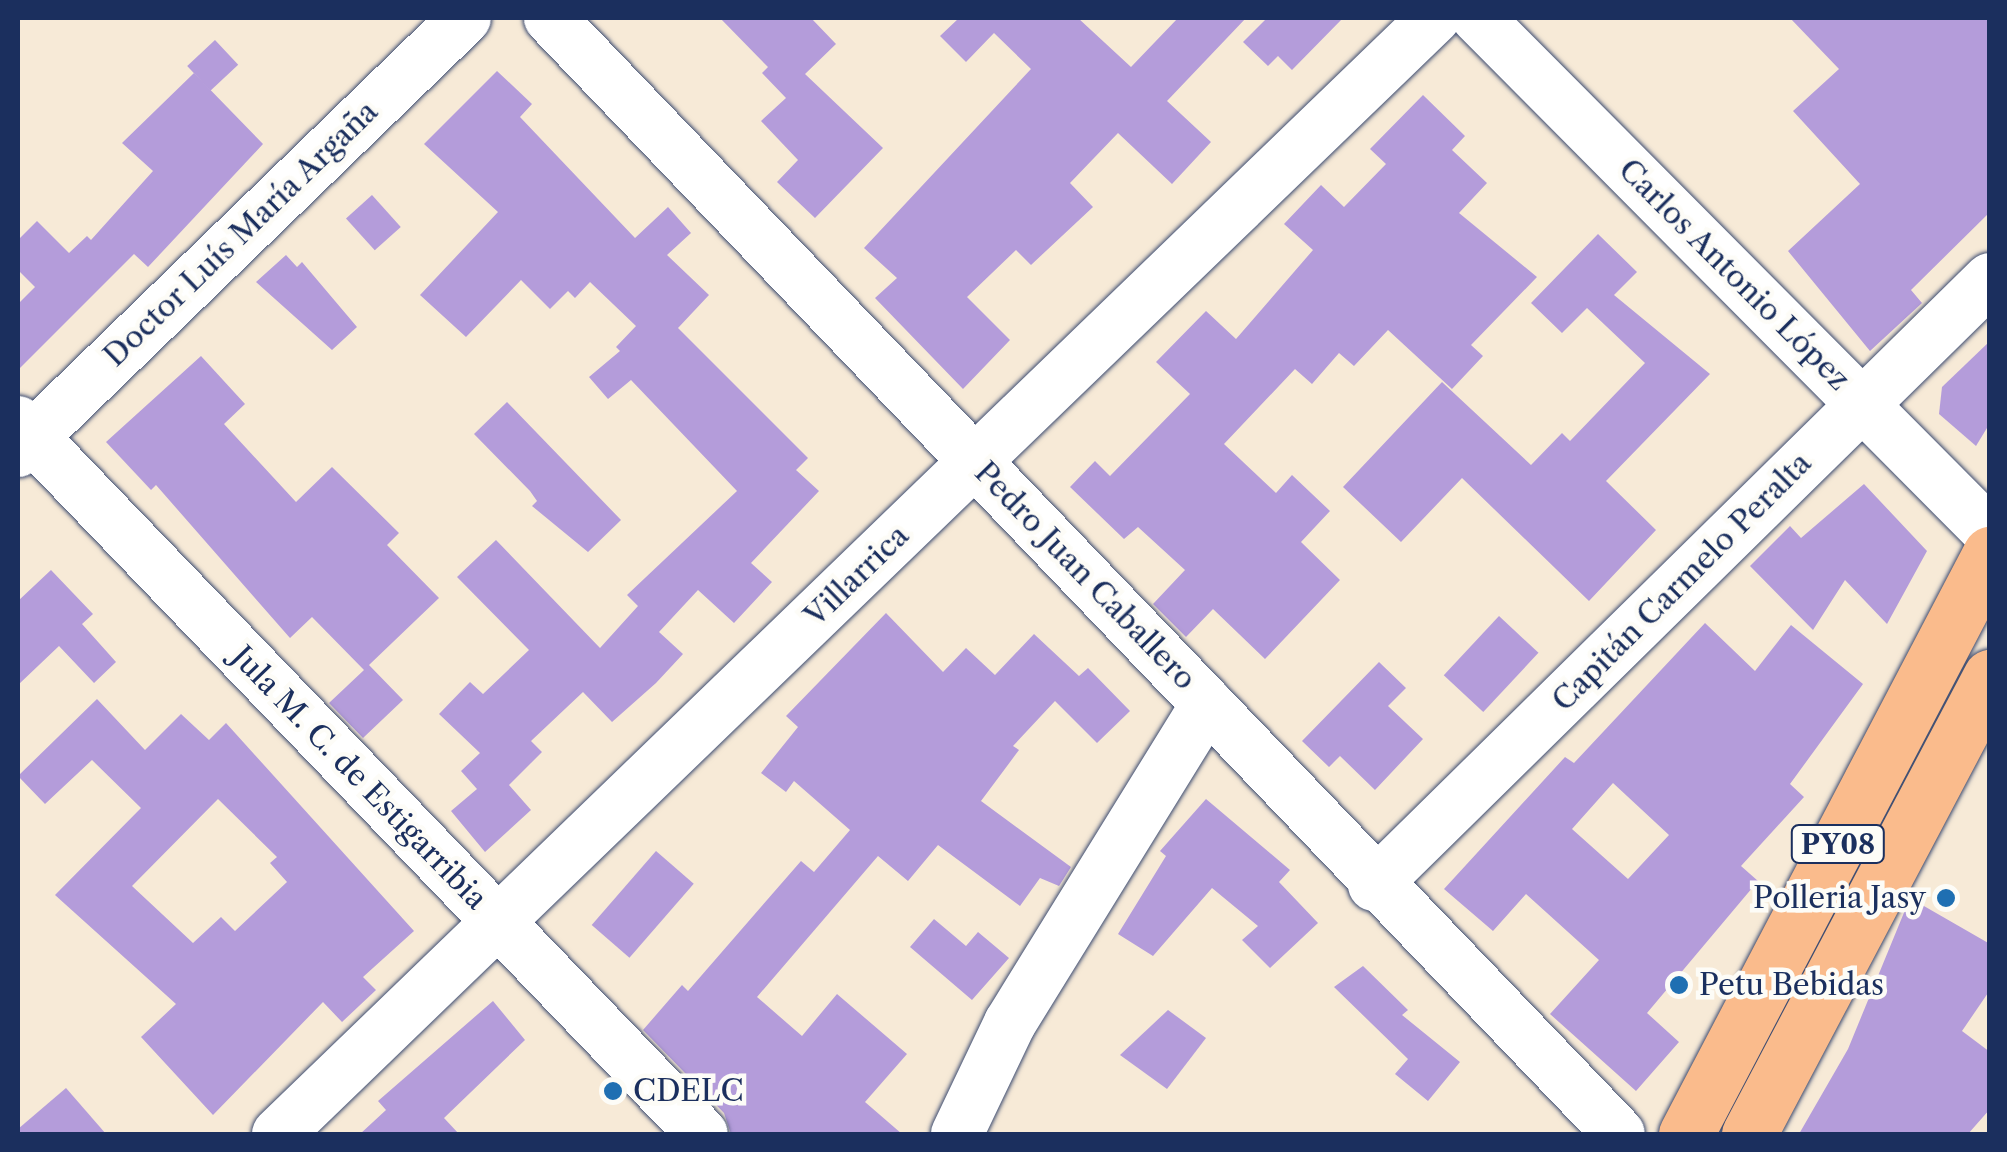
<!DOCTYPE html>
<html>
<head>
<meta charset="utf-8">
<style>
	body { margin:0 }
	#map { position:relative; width:2007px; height:1152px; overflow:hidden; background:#f7ead7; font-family:"Libre Caslon Text",serif }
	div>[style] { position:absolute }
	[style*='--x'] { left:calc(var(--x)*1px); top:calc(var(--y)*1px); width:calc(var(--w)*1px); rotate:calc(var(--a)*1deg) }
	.building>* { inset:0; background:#b49cda; transform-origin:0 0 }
	.roads { filter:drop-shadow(0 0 2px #3c4b70) drop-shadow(0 0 2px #3c4b70) }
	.minor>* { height:52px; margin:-26px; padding:0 26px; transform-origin:26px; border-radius:26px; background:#fff }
	.highway>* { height:55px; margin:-27.5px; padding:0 27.5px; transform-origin:27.5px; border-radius:27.5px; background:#fabb8c }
	.dots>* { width:28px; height:28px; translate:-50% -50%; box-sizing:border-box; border:5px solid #fdfcf7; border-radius:50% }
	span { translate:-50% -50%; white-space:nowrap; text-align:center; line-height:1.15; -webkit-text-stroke:9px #fdfcf7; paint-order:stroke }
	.shield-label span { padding:2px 8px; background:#fdfcf7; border:2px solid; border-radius:8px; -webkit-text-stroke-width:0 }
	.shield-label { font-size:28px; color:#1b2f5e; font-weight:700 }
	.street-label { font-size:30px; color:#1b2f5e }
	.poi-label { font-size:30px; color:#1b2f5e }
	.right { translate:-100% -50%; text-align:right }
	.left { translate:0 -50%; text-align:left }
	.frame { position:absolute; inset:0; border:20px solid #1b2f5e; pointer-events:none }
</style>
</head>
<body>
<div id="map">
	<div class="building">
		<i style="clip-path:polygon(720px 18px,811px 18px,836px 44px,805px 74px,883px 148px,815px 218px,777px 182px,798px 160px,761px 121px,786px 98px,762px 73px,768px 67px)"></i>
		<i style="clip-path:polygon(959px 18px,1078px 18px,1131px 67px,1178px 18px,1246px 18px,1167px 101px,1211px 142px,1172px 184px,1118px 133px,1070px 183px,1093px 207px,1031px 265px,1016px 250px,967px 297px,1010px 340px,963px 389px,875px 298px,897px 278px,864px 248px,1031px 69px,994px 33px,966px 62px,940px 36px)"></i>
		<i style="clip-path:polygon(1267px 18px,1343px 18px,1292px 70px,1278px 56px,1268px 66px,1243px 42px)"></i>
		<i style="clip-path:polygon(1790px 18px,1990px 18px,1990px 212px,1911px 290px,1922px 303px,1870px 351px,1788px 251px,1860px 184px,1793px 111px,1839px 69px)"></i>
		<i style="left:215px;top:40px;width:34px;height:38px;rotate:47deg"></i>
		<i style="clip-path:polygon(497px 71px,532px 104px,520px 117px,635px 238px,668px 207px,691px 233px,667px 255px,709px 295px,678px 328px,808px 458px,796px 470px,819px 491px,751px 563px,772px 582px,734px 623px,698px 590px,659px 632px,683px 654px,656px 683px,612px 722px,583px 692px,531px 741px,542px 752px,509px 785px,531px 810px,485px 852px,451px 811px,477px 789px,461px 771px,480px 753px,439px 714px,470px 682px,483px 694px,529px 650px,457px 577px,496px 540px,600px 648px,638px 606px,627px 595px,737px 491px,631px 380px,608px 399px,589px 377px,620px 351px,616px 347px,636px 326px,590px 282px,575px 298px,568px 291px,550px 309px,521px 280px,466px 337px,420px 295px,498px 212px,424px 144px)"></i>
		<i style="clip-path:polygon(194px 73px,263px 144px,148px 267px,134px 254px,18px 370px,18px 304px,35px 287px,18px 270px,18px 240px,37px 221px,69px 253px,87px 236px,91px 240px,153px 171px,122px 143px)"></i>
		<i style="clip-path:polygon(1423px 95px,1465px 136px,1452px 150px,1487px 183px,1459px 213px,1537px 277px,1471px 345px,1483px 356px,1452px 389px,1388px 330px,1354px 366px,1339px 353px,1312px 384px,1295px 369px,1224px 444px,1276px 493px,1292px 475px,1330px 511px,1301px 542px,1340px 580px,1265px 659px,1213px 609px,1186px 637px,1153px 604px,1185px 570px,1138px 527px,1124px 539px,1070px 487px,1095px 461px,1110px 476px,1190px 394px,1156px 362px,1206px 311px,1236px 339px,1313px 250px,1284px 224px,1321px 185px,1344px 207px,1386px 164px,1370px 149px)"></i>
		<i style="left:372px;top:195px;width:43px;height:35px;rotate:48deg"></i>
		<i style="clip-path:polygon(1598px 234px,1637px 272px,1614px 295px,1710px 374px,1606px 481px,1656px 530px,1589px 601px,1462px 478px,1401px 542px,1343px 487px,1442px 382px,1531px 465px,1562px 433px,1570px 441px,1645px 363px,1587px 308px,1562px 333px,1531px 303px)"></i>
		<i style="clip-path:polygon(286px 255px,297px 267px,302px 262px,357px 327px,332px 350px,256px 282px)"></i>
		<i style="clip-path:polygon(1990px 341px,1990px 423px,1976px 446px,1939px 414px,1942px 387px)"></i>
		<i style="clip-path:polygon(201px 356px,245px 404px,224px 424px,296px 502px,332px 467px,399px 533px,387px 545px,439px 598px,369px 665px,403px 700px,363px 738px,329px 703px,364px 670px,312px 617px,290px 638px,156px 485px,151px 490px,106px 442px)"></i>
		<i style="clip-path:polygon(507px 402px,621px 520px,588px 552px,532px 506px,537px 501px,530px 491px,474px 434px)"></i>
		<i style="clip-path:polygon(1864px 484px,1927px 551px,1887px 624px,1845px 580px,1813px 630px,1750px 566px,1790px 526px,1801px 538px)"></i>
		<i style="clip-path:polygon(51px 570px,93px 614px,82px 624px,116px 662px,94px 683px,59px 646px,18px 685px,18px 601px)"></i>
		<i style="clip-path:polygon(886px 613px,943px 672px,966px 648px,995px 675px,1034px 634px,1079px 676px,1088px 668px,1130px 711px,1097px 743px,1055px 701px,1013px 746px,1019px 750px,981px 801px,1071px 867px,1059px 886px,1040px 878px,1020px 906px,938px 845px,908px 881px,878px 856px,757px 997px,802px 1036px,837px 994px,907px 1054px,865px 1102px,902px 1134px,731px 1134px,724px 1113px,643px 1030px,682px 985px,688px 991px,801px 861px,814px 872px,850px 830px,794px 781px,786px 792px,761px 773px,798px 727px,786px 716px)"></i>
		<i style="left:1499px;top:616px;width:54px;height:81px;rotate:43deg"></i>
		<i style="clip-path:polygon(evenodd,1705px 623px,1755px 671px,1791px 625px,1863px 684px,1790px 784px,1804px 797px,1741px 866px,1758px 881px,1647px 1013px,1679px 1042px,1636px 1091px,1550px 1014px,1599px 960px,1526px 894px,1493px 931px,1444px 889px,1565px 757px,1574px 763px,1705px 623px,1613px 783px,1669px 835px,1628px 879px,1572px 829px,1613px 783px)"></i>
		<i style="clip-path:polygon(1379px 662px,1406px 688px,1388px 706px,1423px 739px,1375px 790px,1340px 756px,1329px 767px,1302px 741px)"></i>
		<i style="clip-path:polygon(evenodd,97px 699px,145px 750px,181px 714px,209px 740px,226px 723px,414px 931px,363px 977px,376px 990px,342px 1022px,323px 1002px,213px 1115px,141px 1037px,176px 1004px,55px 895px,141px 808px,92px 760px,45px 804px,18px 776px,97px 699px,218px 799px,277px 857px,270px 863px,287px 882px,235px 931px,221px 917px,193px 943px,132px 886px,218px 799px)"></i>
		<i style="clip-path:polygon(1206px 799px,1290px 870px,1279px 882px,1318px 923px,1270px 968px,1242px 940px,1258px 926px,1212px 888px,1153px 956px,1118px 934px,1166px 856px,1160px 851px)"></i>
		<i style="left:656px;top:851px;width:50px;height:98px;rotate:41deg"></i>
		<i style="clip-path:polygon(1910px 898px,1990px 944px,1990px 990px,1962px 1031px,1990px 1052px,1990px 1109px,1968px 1134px,1799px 1134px,1848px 1049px)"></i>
		<i style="clip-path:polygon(934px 919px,966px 946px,978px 932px,1009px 958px,972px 1000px,910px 947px)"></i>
		<i style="clip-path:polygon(1363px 966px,1408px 1010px,1402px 1015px,1460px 1062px,1428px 1101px,1395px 1074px,1408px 1059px,1334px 987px)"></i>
		<i style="clip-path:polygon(493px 1001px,525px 1040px,444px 1118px,459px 1134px,360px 1134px,386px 1110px,378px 1101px)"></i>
		<i style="clip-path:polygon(1168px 1010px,1206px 1038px,1167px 1089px,1120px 1055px)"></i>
		<i style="clip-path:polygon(66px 1088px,106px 1134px,18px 1134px,18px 1129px)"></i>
	</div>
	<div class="roads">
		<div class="minor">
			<i style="--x:550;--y:18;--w:1545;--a:46.23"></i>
			<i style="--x:1478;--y:18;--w:726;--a:45.17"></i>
			<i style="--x:18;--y:422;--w:987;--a:46.15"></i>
			<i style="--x:18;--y:451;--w:622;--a:-44.09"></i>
			<i style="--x:1374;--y:885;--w:864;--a:-44.53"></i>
			<i style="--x:278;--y:1134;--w:1607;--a:-43.99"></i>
			<i style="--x:957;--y:1134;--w:123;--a:-64.5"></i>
			<i style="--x:1010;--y:1023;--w:375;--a:-58.3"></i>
		</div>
		<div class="highway">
			<i style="--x:1686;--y:1134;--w:655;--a:-62.34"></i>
			<i style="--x:1749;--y:1134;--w:517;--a:-62.19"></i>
		</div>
	</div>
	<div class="dots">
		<i style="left:1946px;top:898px;background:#1f6fb2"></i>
		<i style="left:1679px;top:985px;background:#1f6fb2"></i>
		<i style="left:613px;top:1091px;background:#1f6fb2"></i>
	</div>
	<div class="shield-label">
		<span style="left:1838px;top:844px">PY08</span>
	</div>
	<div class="street-label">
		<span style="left:241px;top:234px;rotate:-44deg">Doctor Luís María Argaña</span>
		<span style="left:1734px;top:275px;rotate:45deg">Carlos Antonio López</span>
		<span style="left:857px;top:576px;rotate:-44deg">Villarrica</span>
		<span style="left:1085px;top:576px;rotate:46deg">Pedro Juan Caballero</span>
		<span style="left:1682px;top:582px;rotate:-45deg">Capitán Carmelo Peralta</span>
		<span style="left:359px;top:778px;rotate:46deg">Jula M. C. de Estigarribia</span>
	</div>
	<div class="poi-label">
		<span class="right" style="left:1926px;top:898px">Polleria Jasy</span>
		<span class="left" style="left:1699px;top:985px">Petu Bebidas</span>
		<span class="left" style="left:633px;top:1091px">CDELC</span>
	</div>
	<div class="frame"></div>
</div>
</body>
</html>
